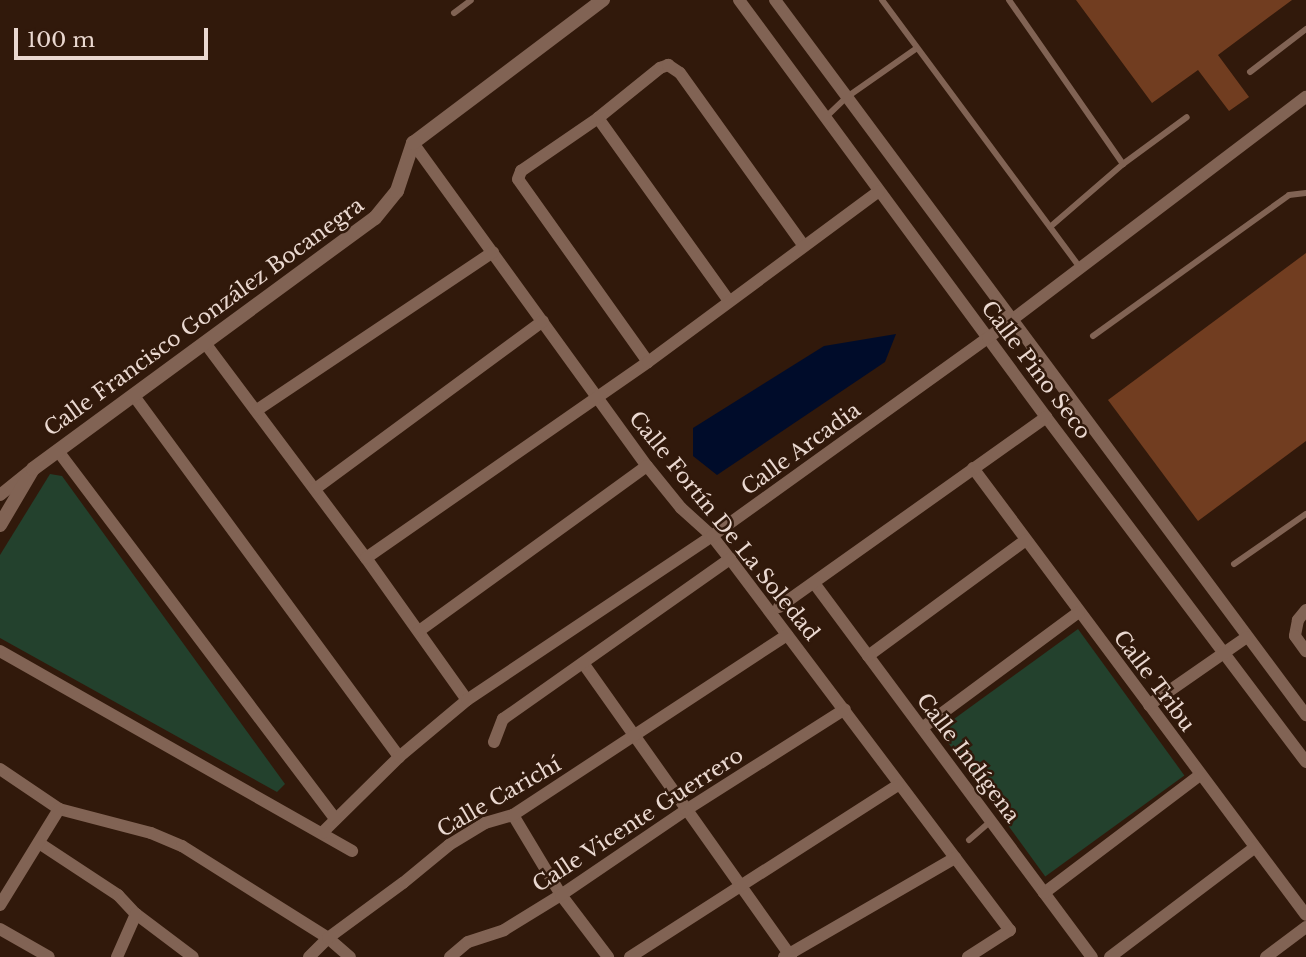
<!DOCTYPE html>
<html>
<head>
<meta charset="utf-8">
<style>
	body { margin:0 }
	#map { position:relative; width:1306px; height:957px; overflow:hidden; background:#31190b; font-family:"Libre Baskerville",serif }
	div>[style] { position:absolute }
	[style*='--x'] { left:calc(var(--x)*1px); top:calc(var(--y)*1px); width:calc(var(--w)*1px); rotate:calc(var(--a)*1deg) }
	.green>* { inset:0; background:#23412d; transform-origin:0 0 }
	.water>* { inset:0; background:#000c2a }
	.building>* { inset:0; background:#713d20 }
	.service>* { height:6px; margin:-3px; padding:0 3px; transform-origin:3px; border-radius:3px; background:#816354 }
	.minor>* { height:12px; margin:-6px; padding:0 6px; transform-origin:6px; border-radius:6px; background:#816354 }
	.tertiary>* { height:14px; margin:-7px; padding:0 7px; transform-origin:7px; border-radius:7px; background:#816354 }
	span { translate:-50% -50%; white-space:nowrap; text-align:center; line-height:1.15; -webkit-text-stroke:5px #31190b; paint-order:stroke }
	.street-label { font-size:21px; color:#ead8d0 }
	.scale { position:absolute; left:14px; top:28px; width:194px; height:32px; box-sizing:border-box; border:4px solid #ead8d0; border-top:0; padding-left:9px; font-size:21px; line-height:24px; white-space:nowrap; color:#ead8d0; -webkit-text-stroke:5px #31190b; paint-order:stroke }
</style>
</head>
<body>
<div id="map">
	<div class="green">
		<i style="clip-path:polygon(50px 474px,62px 476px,285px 784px,277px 792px,0 638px,0 555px)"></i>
		<i style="left:1078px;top:629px;width:181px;height:172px;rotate:54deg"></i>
	</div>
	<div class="water">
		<i style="clip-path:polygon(896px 334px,885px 362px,717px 475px,693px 456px,693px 428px,824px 346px)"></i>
	</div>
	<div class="building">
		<i style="clip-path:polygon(1076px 0,1292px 0,1218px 55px,1249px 97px,1229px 111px,1198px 70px,1152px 103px)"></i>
		<i style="clip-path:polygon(1306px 253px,1306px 441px,1198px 521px,1108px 400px)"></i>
	</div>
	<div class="service">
		<i style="--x:882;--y:0;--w:333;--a:53.5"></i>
		<i style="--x:1009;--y:0;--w:200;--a:55.2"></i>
		<i style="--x:1123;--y:164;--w:96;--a:139.2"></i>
		<i style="--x:454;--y:13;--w:21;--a:-37"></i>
		<i style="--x:1250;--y:72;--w:71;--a:-37.5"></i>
		<i style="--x:827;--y:116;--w:28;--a:-44"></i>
		<i style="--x:847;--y:97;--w:85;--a:-35"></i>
		<i style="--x:1123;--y:164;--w:79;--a:-36.3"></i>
		<i style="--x:1093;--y:336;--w:241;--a:-35.7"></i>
		<i style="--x:1289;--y:195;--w:17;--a:-7"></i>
		<i style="--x:1234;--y:564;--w:88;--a:-34.8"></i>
		<i style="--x:969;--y:840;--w:29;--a:-41"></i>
	</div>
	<div class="minor">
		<i style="--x:739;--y:0;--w:518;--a:53.64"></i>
		<i style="--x:1046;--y:417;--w:432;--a:53"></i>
		<i style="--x:775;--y:0;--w:891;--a:53.4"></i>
		<i style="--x:598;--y:118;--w:225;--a:54.4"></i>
		<i style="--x:413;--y:143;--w:399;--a:54.1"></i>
		<i style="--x:647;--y:466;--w:54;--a:51"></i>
		<i style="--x:681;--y:508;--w:42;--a:42.1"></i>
		<i style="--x:712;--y:536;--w:29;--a:52"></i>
		<i style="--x:730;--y:559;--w:465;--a:53"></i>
		<i style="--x:1010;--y:930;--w:50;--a:147.3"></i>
		<i style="--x:205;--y:343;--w:269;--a:53.2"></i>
		<i style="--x:366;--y:558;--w:174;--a:54.6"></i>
		<i style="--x:648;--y:362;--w:224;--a:-125.4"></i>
		<i style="--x:518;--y:179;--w:9;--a:-69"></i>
		<i style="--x:521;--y:171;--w:93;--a:-34.5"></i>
		<i style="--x:598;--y:118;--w:80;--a:-38.9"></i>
		<i style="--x:660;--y:68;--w:9;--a:-21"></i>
		<i style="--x:668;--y:65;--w:14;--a:34"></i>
		<i style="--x:680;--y:73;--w:211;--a:54.4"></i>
		<i style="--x:134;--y:396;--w:448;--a:53.7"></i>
		<i style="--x:257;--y:410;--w:284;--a:-33.8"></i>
		<i style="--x:58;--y:451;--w:461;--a:53"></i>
		<i style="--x:973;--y:468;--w:557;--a:53.32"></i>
		<i style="--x:315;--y:489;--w:283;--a:-36.4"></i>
		<i style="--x:0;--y:495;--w:38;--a:-39"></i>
		<i style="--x:366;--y:558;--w:343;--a:-34.8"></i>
		<i style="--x:648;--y:362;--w:287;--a:-36.5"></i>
		<i style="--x:814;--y:583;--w:466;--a:53.4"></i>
		<i style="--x:779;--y:607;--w:328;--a:-35.4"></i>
		<i style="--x:1306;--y:610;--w:13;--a:129"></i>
		<i style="--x:1298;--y:620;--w:16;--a:101"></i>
		<i style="--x:1295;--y:636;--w:19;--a:54"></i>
		<i style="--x:419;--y:631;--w:281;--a:-35.9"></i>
		<i style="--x:0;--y:651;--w:405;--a:29.6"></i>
		<i style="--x:868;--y:656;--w:196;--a:-36.3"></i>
		<i style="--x:583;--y:663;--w:360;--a:54.7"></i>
		<i style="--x:1149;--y:705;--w:119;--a:-34.8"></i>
		<i style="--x:922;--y:728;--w:195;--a:-36.5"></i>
		<i style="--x:494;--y:742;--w:25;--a:-69"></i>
		<i style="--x:503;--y:719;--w:278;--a:-35.2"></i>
		<i style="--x:0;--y:769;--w:71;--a:34.1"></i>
		<i style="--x:59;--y:809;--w:95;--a:14.6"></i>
		<i style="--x:151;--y:833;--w:34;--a:23"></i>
		<i style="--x:182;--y:846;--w:173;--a:32.2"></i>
		<i style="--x:328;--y:938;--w:29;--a:41"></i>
		<i style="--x:513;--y:815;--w:93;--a:59"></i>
		<i style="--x:561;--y:895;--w:78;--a:52.8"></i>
		<i style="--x:322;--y:833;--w:108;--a:-44.6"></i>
		<i style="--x:399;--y:757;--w:89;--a:-40"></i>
		<i style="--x:467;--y:700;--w:295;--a:-33.8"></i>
		<i style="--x:712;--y:536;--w:340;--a:-35.7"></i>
		<i style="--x:988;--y:338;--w:399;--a:-37.2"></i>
		<i style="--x:39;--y:843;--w:95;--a:33.4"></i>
		<i style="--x:118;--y:895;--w:26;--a:47"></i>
		<i style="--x:136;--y:914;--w:71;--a:37"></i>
		<i style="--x:1044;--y:893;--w:196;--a:-37.1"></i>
		<i style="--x:0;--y:905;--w:113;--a:-58.4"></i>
		<i style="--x:0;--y:929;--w:56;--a:29.7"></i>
		<i style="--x:117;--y:957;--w:47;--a:-66.2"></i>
		<i style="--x:309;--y:957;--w:27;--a:-45"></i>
		<i style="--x:328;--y:938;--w:93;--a:-36.3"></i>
		<i style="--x:403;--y:883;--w:60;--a:-39.6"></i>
		<i style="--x:449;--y:845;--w:42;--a:-31.4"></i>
		<i style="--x:485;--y:823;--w:29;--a:-16"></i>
		<i style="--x:513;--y:815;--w:328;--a:-33.3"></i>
		<i style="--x:450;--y:957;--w:23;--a:-40"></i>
		<i style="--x:468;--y:942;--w:38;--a:-18"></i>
		<i style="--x:504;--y:930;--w:67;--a:-31.6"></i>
		<i style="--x:561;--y:895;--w:151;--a:-34.2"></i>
		<i style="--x:686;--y:810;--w:188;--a:-32.4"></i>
		<i style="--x:630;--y:957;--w:318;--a:-32.7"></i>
		<i style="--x:784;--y:957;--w:198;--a:-30.1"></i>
		<i style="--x:1110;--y:957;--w:181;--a:-37.1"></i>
		<i style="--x:1266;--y:957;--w:50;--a:-36.9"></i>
	</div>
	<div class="tertiary">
		<i style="--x:0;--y:525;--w:65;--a:-59.5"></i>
		<i style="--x:33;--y:469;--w:424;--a:-36.3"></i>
		<i style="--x:375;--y:218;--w:35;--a:-51"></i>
		<i style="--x:397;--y:191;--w:51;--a:-71.6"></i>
		<i style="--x:413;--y:143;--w:238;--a:-37"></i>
	</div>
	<div class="street-label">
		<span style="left:204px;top:317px;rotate:-36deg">Calle Francisco González Bocanegra</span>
		<span style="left:1036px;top:370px;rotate:53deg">Calle Pino Seco</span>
		<span style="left:801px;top:449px;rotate:-36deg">Calle Arcadia</span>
		<span style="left:724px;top:526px;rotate:51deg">Calle Fortín De La Soledad</span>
		<span style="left:1154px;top:681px;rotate:53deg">Calle Tribu</span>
		<span style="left:968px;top:758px;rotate:53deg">Calle Indígena</span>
		<span style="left:499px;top:797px;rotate:-30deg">Calle Carichí</span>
		<span style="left:638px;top:820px;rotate:-33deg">Calle Vicente Guerrero</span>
	</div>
	<div class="scale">100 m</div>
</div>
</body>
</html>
